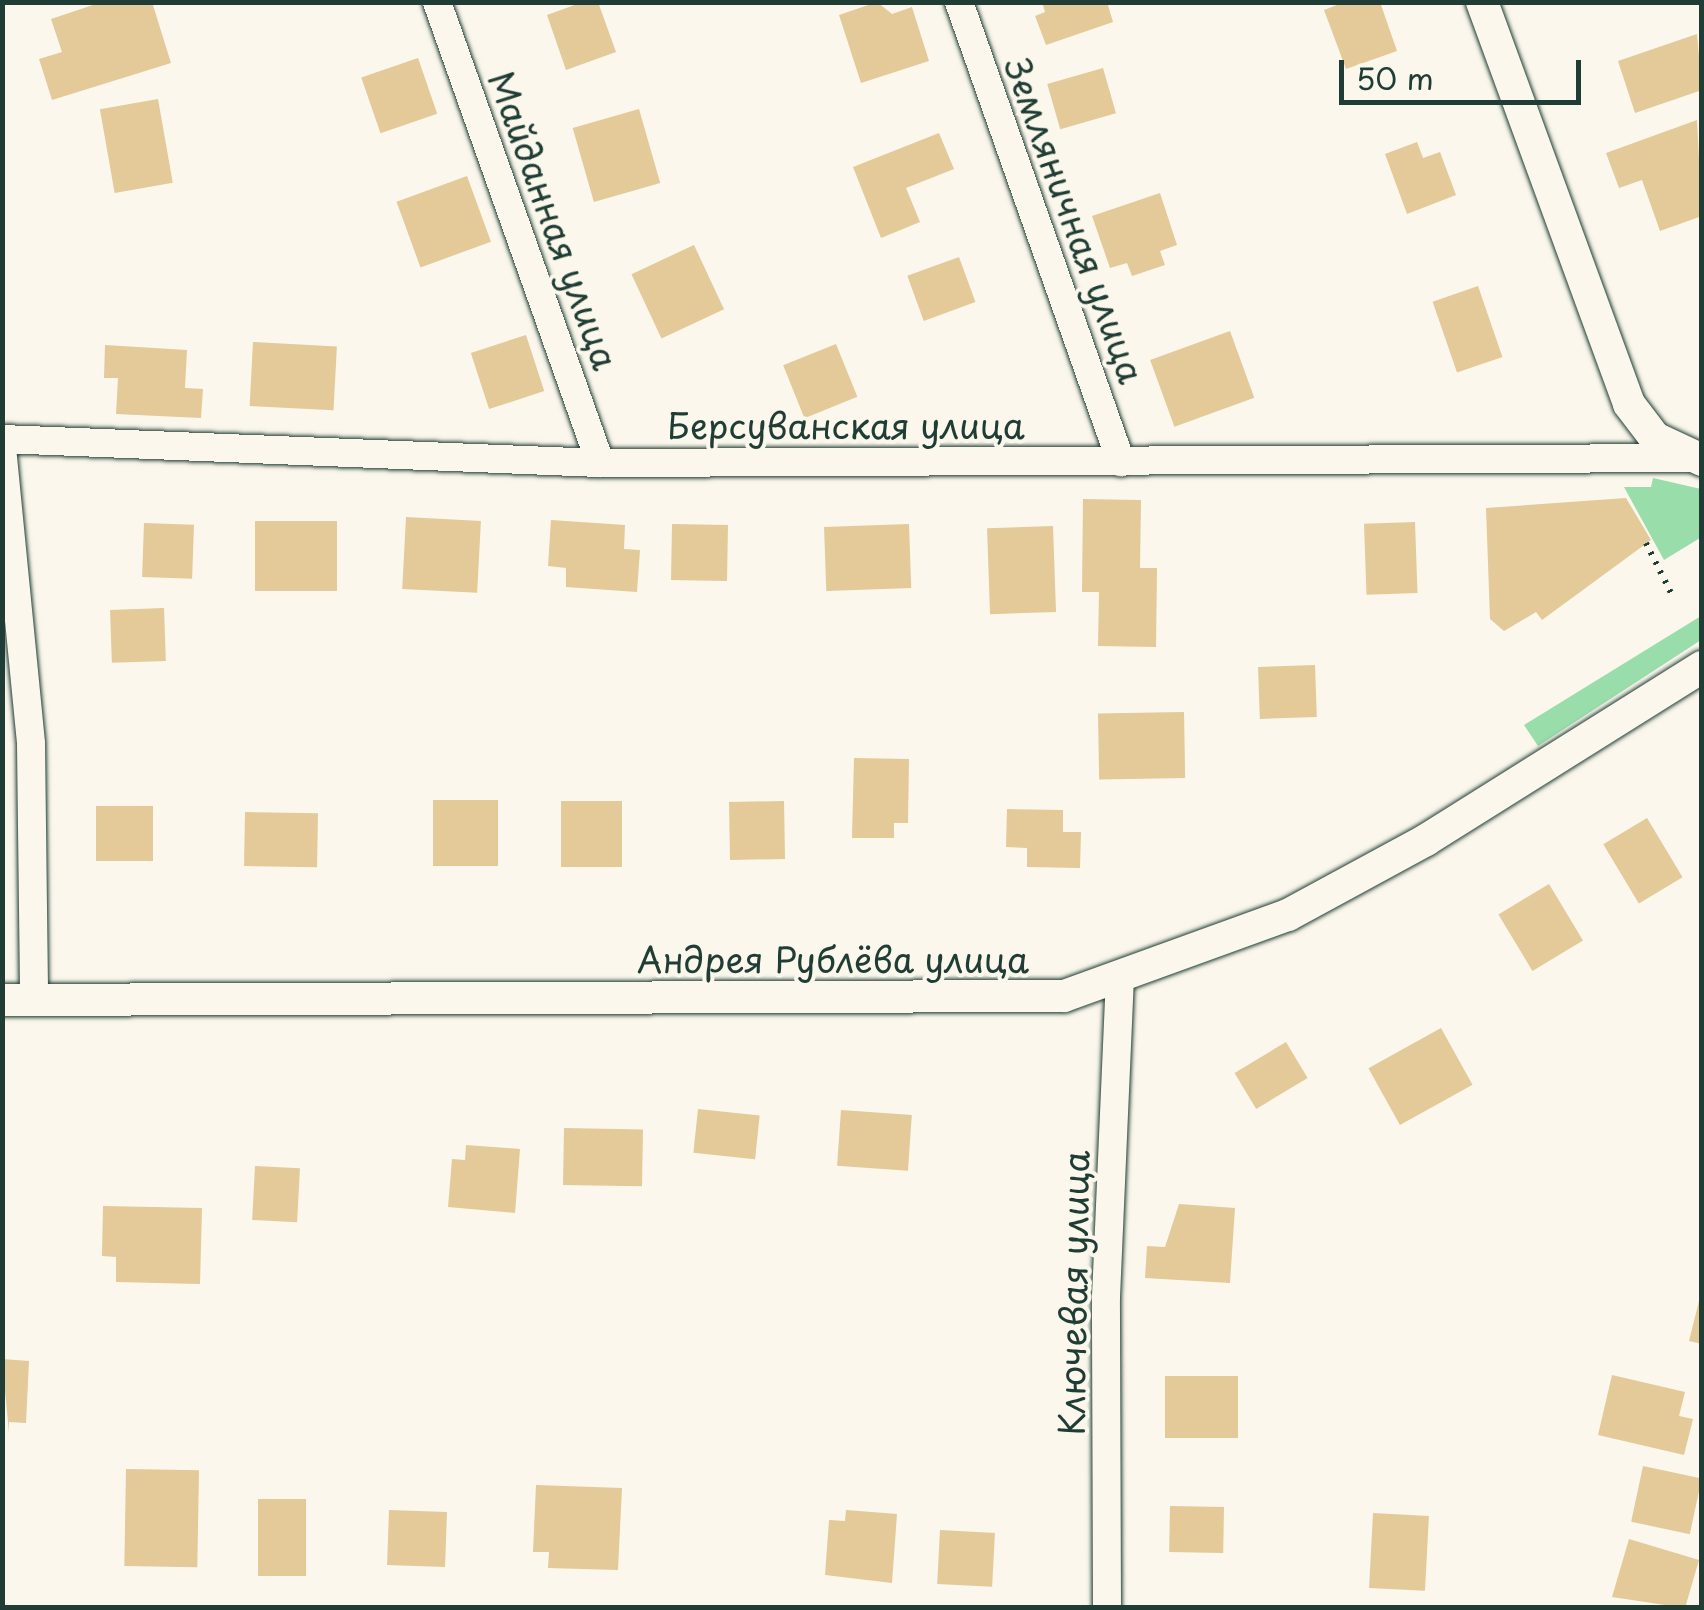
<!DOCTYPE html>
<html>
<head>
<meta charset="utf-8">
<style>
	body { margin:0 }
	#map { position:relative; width:1704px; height:1610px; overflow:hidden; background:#fbf7ec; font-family:"Playpen Sans",sans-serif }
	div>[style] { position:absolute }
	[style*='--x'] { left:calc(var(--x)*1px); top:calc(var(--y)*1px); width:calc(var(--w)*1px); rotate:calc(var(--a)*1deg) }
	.green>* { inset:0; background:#98ddaa }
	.building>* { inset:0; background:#e4c999; transform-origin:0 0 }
	.path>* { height:6px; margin-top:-3px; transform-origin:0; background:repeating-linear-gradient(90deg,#1f3d34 0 2.5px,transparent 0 10.5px) }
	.roads { filter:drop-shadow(0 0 2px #1f3d34) drop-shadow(0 0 2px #1f3d34) }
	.minor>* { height:28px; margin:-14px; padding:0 14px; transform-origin:14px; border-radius:14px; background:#fbf7ec }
	.tertiary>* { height:32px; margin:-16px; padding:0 16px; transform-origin:16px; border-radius:16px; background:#fbf7ec }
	span { translate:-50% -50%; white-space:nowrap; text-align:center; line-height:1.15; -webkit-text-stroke:8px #fbf7ec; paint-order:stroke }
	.street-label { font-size:35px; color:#1f3d34 }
	.frame { position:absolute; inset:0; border:5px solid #1f3d34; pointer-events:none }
	.scale { position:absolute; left:1339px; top:60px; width:242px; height:45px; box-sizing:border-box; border:5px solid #1f3d34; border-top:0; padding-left:12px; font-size:30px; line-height:35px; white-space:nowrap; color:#1f3d34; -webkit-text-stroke:8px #fbf7ec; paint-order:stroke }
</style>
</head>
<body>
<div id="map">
	<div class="green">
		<i style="clip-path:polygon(1653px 478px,1701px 489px,1700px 538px,1664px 560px,1624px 487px,1651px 487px)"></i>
		<i style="clip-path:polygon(1701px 616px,1701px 640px,1538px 746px,1524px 725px)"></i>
	</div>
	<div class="building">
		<i style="clip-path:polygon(102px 2px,152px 2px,171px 63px,52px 100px,39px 59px,62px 52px,51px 19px)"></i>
		<i style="clip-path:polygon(583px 2px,598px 2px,616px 52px,566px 70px,547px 15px)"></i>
		<i style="clip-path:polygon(877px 2px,892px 14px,912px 7px,929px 61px,861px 83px,839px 15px)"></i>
		<i style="clip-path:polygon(1042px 2px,1107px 2px,1113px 22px,1046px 45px,1035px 16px,1045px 12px)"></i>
		<i style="clip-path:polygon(1345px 2px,1380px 2px,1397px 51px,1346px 69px,1324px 10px)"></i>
		<i style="clip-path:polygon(1697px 34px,1702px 90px,1635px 113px,1618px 61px)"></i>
		<i style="left:418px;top:58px;width:59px;height:60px;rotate:71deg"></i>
		<i style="left:1103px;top:68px;width:47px;height:58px;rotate:74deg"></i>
		<i style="left:158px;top:99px;width:85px;height:59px;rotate:80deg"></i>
		<i style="left:639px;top:109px;width:77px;height:69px;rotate:74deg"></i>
		<i style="clip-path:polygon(1697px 120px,1702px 216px,1660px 231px,1642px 180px,1619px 188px,1606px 153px)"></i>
		<i style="clip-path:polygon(939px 133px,954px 169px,906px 188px,920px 222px,881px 238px,853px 167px)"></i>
		<i style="clip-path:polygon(1417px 142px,1423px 158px,1440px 152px,1456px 195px,1407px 214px,1385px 154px)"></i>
		<i style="left:467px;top:176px;width:70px;height:75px;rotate:70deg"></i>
		<i style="clip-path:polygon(1160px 193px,1177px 245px,1160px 251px,1165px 265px,1132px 276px,1127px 263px,1110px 268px,1092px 216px)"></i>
		<i style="left:694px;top:245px;width:71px;height:69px;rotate:65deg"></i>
		<i style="left:959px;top:257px;width:48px;height:55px;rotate:70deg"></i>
		<i style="left:1478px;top:286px;width:75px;height:48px;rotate:71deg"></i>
		<i style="left:1230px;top:331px;width:71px;height:85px;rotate:70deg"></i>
		<i style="left:526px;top:335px;width:59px;height:58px;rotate:72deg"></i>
		<i style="left:253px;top:342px;width:84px;height:64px;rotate:3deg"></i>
		<i style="left:836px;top:344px;width:57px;height:57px;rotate:68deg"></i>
		<i style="clip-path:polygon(105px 345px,187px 350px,185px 388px,203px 389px,201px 418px,116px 414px,118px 378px,104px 378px)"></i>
		<i style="clip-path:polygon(1626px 498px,1651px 540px,1542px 620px,1536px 612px,1504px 631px,1490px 619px,1486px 508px)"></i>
		<i style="clip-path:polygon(1083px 499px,1141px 500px,1140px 568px,1157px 568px,1156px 647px,1098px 646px,1099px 592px,1082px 592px)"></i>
		<i style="left:406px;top:517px;width:75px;height:72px;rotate:3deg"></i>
		<i style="clip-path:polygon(551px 520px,625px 525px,624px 549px,640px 550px,637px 592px,566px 587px,566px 568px,548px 566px)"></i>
		<i style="left:255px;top:521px;width:82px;height:70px"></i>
		<i style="left:1415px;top:522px;width:71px;height:51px;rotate:88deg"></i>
		<i style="left:144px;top:523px;width:50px;height:54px;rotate:2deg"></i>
		<i style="left:672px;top:524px;width:56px;height:56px;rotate:1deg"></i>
		<i style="left:909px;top:524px;width:64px;height:85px;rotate:88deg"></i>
		<i style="left:1053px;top:526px;width:86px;height:66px;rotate:88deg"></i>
		<i style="left:164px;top:608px;width:53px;height:54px;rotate:88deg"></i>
		<i style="left:1315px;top:665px;width:52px;height:57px;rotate:88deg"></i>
		<i style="left:1184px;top:712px;width:66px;height:86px;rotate:89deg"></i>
		<i style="clip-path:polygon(854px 758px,909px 759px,908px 823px,894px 823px,894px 838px,852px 838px)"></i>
		<i style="left:433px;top:800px;width:65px;height:66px"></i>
		<i style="left:561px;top:801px;width:61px;height:66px"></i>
		<i style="left:784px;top:801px;width:58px;height:55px;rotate:89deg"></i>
		<i style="left:96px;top:806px;width:57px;height:55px"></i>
		<i style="clip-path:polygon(1007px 809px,1063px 810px,1063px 832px,1081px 832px,1080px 868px,1027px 867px,1027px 848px,1006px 847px)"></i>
		<i style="left:245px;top:812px;width:73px;height:54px;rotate:1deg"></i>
		<i style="left:1647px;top:818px;width:69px;height:51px;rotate:59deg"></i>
		<i style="left:1549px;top:884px;width:66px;height:59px;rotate:59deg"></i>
		<i style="left:1441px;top:1028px;width:65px;height:83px;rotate:61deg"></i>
		<i style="left:1286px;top:1042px;width:42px;height:60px;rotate:59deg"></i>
		<i style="left:698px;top:1109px;width:62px;height:44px;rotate:6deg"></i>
		<i style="left:841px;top:1110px;width:71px;height:56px;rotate:4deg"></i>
		<i style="left:564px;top:1128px;width:79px;height:57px;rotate:1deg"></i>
		<i style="clip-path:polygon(466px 1145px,520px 1149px,515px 1213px,448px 1207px,452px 1159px,465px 1160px)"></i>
		<i style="left:255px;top:1166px;width:45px;height:54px;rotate:3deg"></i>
		<i style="clip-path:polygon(1179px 1204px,1235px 1208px,1230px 1283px,1145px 1278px,1147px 1246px,1165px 1247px)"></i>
		<i style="clip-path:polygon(103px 1206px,202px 1208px,200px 1284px,116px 1282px,116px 1257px,102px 1256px)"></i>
		<i style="clip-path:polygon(1700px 1297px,1702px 1297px,1702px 1344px,1689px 1341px)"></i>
		<i style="clip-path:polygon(2px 1359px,29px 1361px,26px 1423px,9px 1422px,9px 1433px)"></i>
		<i style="clip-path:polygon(1612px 1375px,1685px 1392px,1679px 1416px,1693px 1419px,1684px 1455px,1598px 1435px)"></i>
		<i style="left:1165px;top:1376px;width:73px;height:62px"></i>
		<i style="left:1643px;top:1466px;width:60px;height:57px;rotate:12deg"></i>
		<i style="left:126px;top:1469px;width:73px;height:97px;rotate:1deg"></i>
		<i style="clip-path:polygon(536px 1485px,622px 1488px,618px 1570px,548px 1568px,549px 1552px,533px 1552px)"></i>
		<i style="left:258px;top:1499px;width:48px;height:77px"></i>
		<i style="left:1170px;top:1506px;width:54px;height:46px;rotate:1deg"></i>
		<i style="left:389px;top:1510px;width:58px;height:55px;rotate:2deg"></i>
		<i style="clip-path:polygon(846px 1510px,897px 1514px,892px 1583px,825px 1575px,829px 1520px,845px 1521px)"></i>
		<i style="left:1373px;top:1513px;width:56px;height:75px;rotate:3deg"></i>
		<i style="left:940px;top:1530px;width:55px;height:54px;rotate:3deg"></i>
		<i style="clip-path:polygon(1629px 1539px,1699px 1560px,1685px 1608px,1612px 1597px)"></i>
	</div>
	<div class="path">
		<i style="--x:1646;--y:543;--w:60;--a:63.4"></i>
	</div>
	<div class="roads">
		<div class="minor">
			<i style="--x:437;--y:2;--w:489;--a:70.5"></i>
			<i style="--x:959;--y:2;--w:488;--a:70.6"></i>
			<i style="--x:2;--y:439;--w:598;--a:2.3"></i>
			<i style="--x:600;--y:463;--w:1091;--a:-0.26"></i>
			<i style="--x:2;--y:447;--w:298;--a:84.4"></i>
			<i style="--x:31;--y:744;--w:256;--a:89.3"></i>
			<i style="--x:1107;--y:1608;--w:311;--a:-90.2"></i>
			<i style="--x:1106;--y:1297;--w:316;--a:-87.5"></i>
		</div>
		<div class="tertiary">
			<i style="--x:1482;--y:2;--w:428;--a:69.9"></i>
			<i style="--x:1629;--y:404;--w:43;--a:52.6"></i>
			<i style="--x:1655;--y:438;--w:52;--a:25.1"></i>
			<i style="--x:2;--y:1000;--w:1062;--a:-0.22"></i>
			<i style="--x:1064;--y:996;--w:238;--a:-19.9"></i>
			<i style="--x:1288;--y:915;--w:157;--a:-28.5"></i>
			<i style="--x:1426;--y:840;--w:326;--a:-32.1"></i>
		</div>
	</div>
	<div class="street-label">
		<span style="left:554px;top:220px;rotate:70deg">Майданная улица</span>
		<span style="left:1075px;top:220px;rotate:70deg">Земляничная улица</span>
		<span style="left:846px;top:425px">Берсуванская улица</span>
		<span style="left:833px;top:959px">Андрея Рублёва улица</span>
		<span style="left:1073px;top:1293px;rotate:-89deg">Ключевая улица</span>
	</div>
	<div class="frame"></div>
	<div class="scale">50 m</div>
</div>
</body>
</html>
